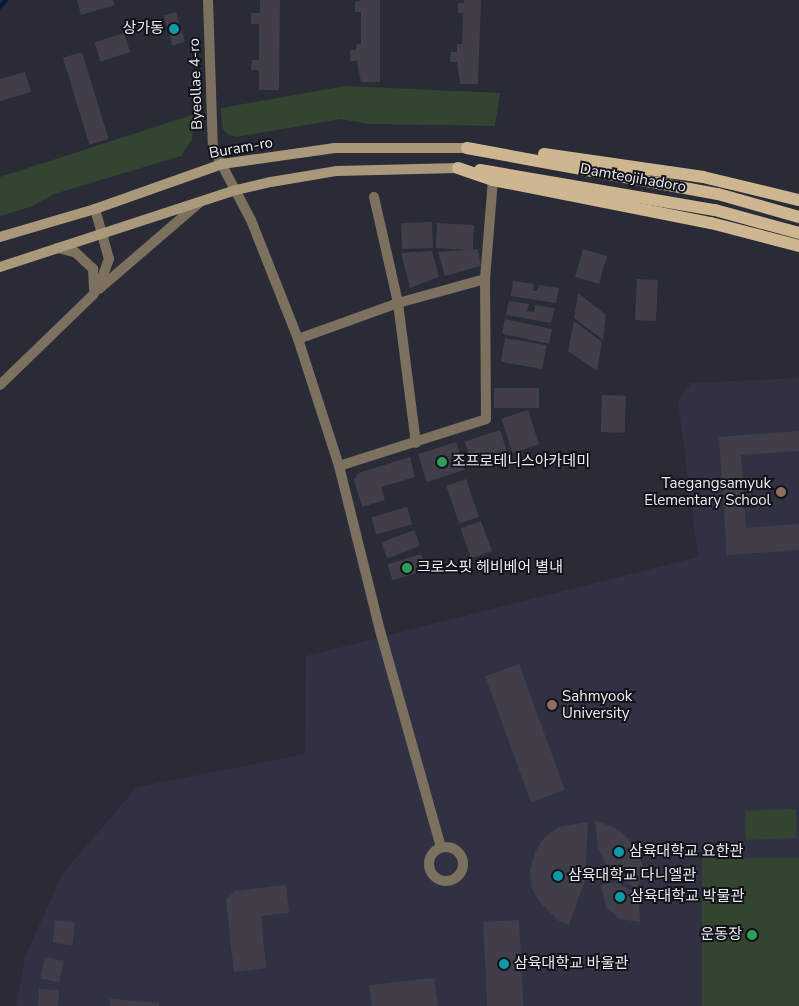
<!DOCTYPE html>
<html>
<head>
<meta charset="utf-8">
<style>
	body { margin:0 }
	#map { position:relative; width:799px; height:1006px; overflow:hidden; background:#292b36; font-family:"Nunito Sans","Noto Sans KR",sans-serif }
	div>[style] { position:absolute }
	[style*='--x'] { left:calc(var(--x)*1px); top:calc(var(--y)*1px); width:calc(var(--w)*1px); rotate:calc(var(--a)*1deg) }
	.built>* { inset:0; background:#303243 }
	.green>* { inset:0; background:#334530; transform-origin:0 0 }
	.stream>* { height:4px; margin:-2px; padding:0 2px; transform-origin:2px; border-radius:2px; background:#001a38 }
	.building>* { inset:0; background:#413e4a; transform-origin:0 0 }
	.street>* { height:10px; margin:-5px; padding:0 5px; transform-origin:5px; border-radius:5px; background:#7c715f }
	.street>.ring { margin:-5px; padding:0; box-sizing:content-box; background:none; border:10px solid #7c715f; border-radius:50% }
	.secondary>* { height:10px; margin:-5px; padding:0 5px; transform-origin:5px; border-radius:5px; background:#aa987b }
	.primary>* { height:12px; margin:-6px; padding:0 6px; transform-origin:6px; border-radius:6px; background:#cdb690 }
	.dots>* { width:14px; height:14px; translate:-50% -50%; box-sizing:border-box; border:2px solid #131419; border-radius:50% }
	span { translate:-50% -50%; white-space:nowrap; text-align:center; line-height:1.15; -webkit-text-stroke:4px #131419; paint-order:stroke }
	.poi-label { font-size:15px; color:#e9eaf2 }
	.right { translate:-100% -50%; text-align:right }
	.left { translate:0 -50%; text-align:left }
	.street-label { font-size:15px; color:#e9eaf2 }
</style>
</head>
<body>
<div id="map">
	<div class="built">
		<i style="clip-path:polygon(799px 378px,799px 1006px,16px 1006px,25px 957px,63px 873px,137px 787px,305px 754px,306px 656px,698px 557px,678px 401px,691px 383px)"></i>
	</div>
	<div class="green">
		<i style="clip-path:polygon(345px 86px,500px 93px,495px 126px,370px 124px,340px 119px,236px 137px,228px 135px,222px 128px,221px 108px)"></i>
		<i style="clip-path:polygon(195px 114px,192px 139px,181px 156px,54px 194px,30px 207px,0 216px,0 177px)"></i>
		<i style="left:796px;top:809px;width:29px;height:51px;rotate:88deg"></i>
		<i style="left:799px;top:858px;width:148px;height:97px;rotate:90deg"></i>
	</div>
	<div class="stream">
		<i style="--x:0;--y:7;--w:9;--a:-49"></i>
	</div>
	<div class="building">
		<i style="clip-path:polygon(77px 0,113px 0,115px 5px,81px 15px)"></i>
		<i style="clip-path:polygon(260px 0,280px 0,279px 90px,259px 90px,259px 70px,251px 70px,252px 60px,259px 60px,259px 24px,251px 24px,251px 13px,260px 13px)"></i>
		<i style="clip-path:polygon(362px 0,380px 0,380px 82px,361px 82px,357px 61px,350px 61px,350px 50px,356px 50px,357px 44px,361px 44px,361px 12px,355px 12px,355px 2px)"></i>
		<i style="clip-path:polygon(464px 0,481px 0,478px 84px,460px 84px,457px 62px,450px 62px,451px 52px,457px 52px,457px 44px,462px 44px,463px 13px,458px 13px,458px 3px,464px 3px)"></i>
		<i style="left:176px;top:12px;width:31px;height:13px;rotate:73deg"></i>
		<i style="left:124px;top:33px;width:20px;height:31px;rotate:72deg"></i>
		<i style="left:82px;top:52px;width:91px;height:20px;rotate:73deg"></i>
		<i style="clip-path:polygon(25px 72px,31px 92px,0 101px,0 79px)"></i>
		<i style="left:432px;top:222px;width:26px;height:31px;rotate:88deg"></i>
		<i style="left:437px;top:223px;width:37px;height:25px;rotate:3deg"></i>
		<i style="clip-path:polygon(478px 249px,481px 266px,445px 276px,438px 252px)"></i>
		<i style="left:583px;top:249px;width:25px;height:29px;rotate:16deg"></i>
		<i style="clip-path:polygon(432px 251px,439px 277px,410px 288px,401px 253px)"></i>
		<i style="left:637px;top:279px;width:21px;height:41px;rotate:3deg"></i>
		<i style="clip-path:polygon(513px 281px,534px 284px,533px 291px,537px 291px,539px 285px,559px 288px,556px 303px,511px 296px)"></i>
		<i style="clip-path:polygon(578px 293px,606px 315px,603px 340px,574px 318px)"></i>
		<i style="clip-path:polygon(509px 301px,529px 304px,527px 311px,534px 312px,535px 305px,555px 308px,551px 323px,506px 315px)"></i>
		<i style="left:505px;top:319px;width:48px;height:15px;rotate:12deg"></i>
		<i style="clip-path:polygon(574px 321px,602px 342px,597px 371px,568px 351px)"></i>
		<i style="left:505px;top:338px;width:42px;height:24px;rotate:10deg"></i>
		<i style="left:494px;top:388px;width:45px;height:20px"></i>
		<i style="left:602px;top:395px;width:24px;height:37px;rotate:2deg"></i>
		<i style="left:528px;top:410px;width:36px;height:28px;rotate:72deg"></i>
		<i style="left:500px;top:430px;width:23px;height:37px;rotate:72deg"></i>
		<i style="clip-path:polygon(799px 431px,799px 451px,741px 455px,746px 528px,799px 524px,799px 550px,727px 555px,719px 437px)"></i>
		<i style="left:456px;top:442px;width:29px;height:40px;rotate:72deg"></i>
		<i style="clip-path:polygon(410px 457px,415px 477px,381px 487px,385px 500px,362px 507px,354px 480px,358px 473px)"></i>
		<i style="left:466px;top:479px;width:40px;height:21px;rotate:71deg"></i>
		<i style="left:407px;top:507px;width:18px;height:37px;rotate:74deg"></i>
		<i style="left:481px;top:521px;width:32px;height:22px;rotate:70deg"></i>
		<i style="left:414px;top:530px;width:17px;height:35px;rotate:69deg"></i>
		<i style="left:421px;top:554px;width:17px;height:35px;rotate:73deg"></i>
		<i style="left:519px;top:664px;width:134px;height:36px;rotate:70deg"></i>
		<i style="clip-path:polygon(595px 820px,619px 830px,633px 844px,643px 866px,637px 890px,607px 866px,598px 848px)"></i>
		<i style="clip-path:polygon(588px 822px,585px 880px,569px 925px,559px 921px,539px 901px,532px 889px,530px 872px,535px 852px,544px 838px,558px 827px)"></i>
		<i style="clip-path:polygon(615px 882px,634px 892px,639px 902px,640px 922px,619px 919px,606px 907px,601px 885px)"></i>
		<i style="clip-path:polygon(286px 885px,289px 913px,261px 916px,266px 968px,234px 972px,226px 900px,235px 891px)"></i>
		<i style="left:55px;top:920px;width:20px;height:23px;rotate:6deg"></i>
		<i style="left:519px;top:920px;width:86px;height:36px;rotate:87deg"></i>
		<i style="left:45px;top:957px;width:19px;height:22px;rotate:12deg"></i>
		<i style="clip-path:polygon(434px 978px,438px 1006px,372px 1006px,369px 985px)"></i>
		<i style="left:39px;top:989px;width:20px;height:17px;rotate:3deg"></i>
		<i style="clip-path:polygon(110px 999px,159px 1003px,159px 1006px,110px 1006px)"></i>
	</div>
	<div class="street">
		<i style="--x:208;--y:0;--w:148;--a:88.1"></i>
		<i style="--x:213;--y:148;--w:81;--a:62.2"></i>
		<i style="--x:251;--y:220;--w:128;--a:68.4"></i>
		<i style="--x:298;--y:339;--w:133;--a:72.1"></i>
		<i style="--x:339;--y:466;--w:173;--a:76"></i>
		<i style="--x:381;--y:634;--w:221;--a:74.3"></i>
		<i style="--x:374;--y:197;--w:109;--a:77.2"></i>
		<i style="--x:398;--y:303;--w:141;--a:82.7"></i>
		<i style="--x:57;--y:248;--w:18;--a:13"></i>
		<i style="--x:75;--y:252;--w:25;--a:43"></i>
		<i style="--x:93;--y:269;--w:20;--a:87"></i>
		<i style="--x:99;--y:289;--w:133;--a:-40.7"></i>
		<i style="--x:298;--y:339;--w:106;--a:-19.8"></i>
		<i style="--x:398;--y:303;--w:90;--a:-15.4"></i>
		<i style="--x:0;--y:385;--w:129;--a:-44.1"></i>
		<i style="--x:93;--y:295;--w:19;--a:-62"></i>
		<i style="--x:102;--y:278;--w:20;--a:-70"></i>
		<i style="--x:109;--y:259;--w:52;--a:-105.6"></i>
		<i style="--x:339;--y:466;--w:154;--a:-17.7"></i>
		<i style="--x:486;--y:419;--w:140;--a:-90.4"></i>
		<i style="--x:485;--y:279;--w:99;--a:-85.4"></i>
		<i class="ring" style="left:429px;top:847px;width:24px;height:24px"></i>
	</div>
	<div class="secondary">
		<i style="--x:0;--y:237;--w:99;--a:-16.4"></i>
		<i style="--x:95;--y:209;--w:135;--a:-19.5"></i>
		<i style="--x:222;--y:164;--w:114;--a:-8.1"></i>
		<i style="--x:335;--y:148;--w:132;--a:0"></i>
		<i style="--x:0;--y:267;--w:248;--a:-18.1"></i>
		<i style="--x:236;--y:190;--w:36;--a:-13"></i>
		<i style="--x:271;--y:182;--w:67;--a:-9.5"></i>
		<i style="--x:337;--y:171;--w:121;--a:-1.4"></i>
	</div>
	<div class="primary">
		<i style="--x:467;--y:148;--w:255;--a:10.4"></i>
		<i style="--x:718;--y:194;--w:84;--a:15.9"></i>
		<i style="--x:544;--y:154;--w:161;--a:8.2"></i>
		<i style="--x:703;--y:177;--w:99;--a:13.5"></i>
		<i style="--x:458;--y:168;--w:37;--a:19"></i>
		<i style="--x:493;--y:180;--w:222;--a:11.2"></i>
		<i style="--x:711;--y:223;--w:91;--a:14.6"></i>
		<i style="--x:480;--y:170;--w:238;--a:9.7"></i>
		<i style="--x:715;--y:210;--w:87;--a:15.3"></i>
	</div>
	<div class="dots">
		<i style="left:174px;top:29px;background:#0f9aa8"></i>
		<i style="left:442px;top:462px;background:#2e9e5b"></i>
		<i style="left:781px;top:492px;background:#8d6e63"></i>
		<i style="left:407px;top:568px;background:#2e9e5b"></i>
		<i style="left:552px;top:705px;background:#8d6e63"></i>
		<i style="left:619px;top:852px;background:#0f9aa8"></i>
		<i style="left:558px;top:876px;background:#0f9aa8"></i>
		<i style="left:620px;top:897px;background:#0f9aa8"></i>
		<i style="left:752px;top:935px;background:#2e9e5b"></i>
		<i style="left:504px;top:964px;background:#0f9aa8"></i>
	</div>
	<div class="poi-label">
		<span class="right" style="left:164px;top:29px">상가동</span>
		<span class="left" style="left:452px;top:462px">조프로테니스아카데미</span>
		<span class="right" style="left:771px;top:492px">Taegangsamyuk<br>Elementary School</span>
		<span class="left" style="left:417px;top:568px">크로스핏 헤비베어 별내</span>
		<span class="left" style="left:562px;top:705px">Sahmyook<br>University</span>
		<span class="left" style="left:629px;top:852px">삼육대학교 요한관</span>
		<span class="left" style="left:568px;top:876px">삼육대학교 다니엘관</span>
		<span class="left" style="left:630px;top:897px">삼육대학교 박물관</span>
		<span class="right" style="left:742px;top:935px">운동장</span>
		<span class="left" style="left:514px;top:964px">삼육대학교 바울관</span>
	</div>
	<div class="street-label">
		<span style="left:196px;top:84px;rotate:-92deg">Byeollae 4-ro</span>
		<span style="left:241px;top:148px;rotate:-10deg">Buram-ro</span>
		<span style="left:633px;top:178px;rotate:10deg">Damteojihadoro</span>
	</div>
</div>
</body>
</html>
